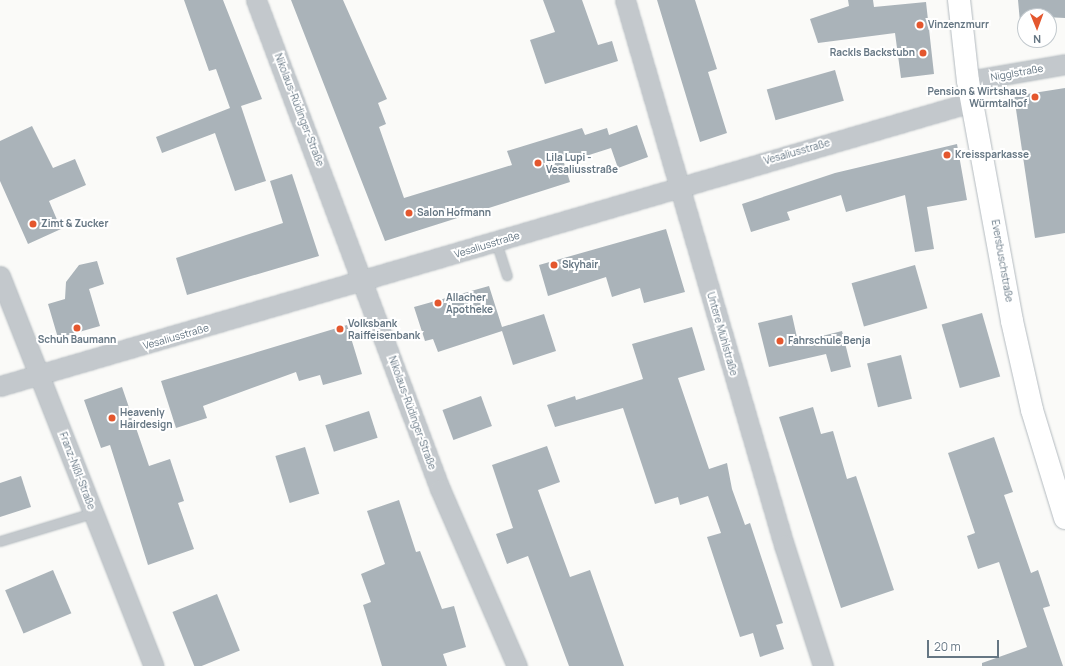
<!DOCTYPE html>
<html>
<head>
<meta charset="utf-8">
<style>
	body { margin:0 }
	#map { position:relative; width:1065px; height:666px; overflow:hidden; background:#fafaf8; font-family:Manrope,sans-serif }
	div>[style] { position:absolute }
	[style*='--x'] { left:calc(var(--x)*1px); top:calc(var(--y)*1px); width:calc(var(--w)*1px); rotate:calc(var(--a)*1deg) }
	.building>* { inset:0; background:#aab3b9; transform-origin:0 0 }
	.roads { filter:drop-shadow(0 0 1px #b3babf) drop-shadow(0 0 1px #b3babf) }
	.lane>* { height:9px; margin:-4.5px; padding:0 4.5px; transform-origin:4.5px; border-radius:4.5px; background:#c3c8cc }
	.street>* { height:19px; margin:-9.5px; padding:0 9.5px; transform-origin:9.5px; border-radius:9.5px; background:#c3c8cc }
	.secondary>* { height:22px; margin:-11px; padding:0 11px; transform-origin:11px; border-radius:11px; background:#fff }
	.dots>* { width:11px; height:11px; translate:-50% -50%; box-sizing:border-box; border:2px solid #fff; border-radius:50% }
	span { translate:-50% -50%; white-space:nowrap; text-align:center; line-height:1.15; -webkit-text-stroke:4px #fff; paint-order:stroke }
	.poi-label { font-size:10px; color:#657683; font-weight:700 }
	.left { translate:0 -50%; text-align:left }
	.right { translate:-100% -50%; text-align:right }
	.street-label { font-size:10px; color:#657683 }
	.north { position:absolute; left:1017px; top:8px; width:40px; height:40px; box-sizing:border-box; background:#fff; border:1px solid #c1c8cd; border-radius:50%; rotate:179deg; font-size:11px; font-weight:700; line-height:16px; text-align:center; color:#657683 }
	.north::after { content:''; display:block; margin:auto; width:14px; height:18px; background:#e4572e; clip-path:polygon(50% 0,100% 100%,50% 72%,0 100%) }
	.scale { position:absolute; left:927px; top:640px; width:72px; height:18px; box-sizing:border-box; border:2px solid #657683; border-top:0; padding-left:5px; font-size:12px; line-height:14px; white-space:nowrap; color:#657683; -webkit-text-stroke:3px #fff; paint-order:stroke }
</style>
</head>
<body>
<div id="map">
	<div class="building">
		<i style="clip-path:polygon(184px 0,223px 0,262px 99px,241px 106px,266px 181px,235px 191px,215px 133px,162px 153px,156px 137px,230px 108px,216px 69px,209px 71px)"></i>
		<i style="clip-path:polygon(291px 0,343px 0,387px 99px,378px 103px,386px 124px,379px 127px,404px 198px,512px 165px,507px 151px,582px 128px,585px 135px,607px 128px,609px 135px,637px 125px,648px 157px,618px 168px,611px 148px,564px 163px,570px 182px,385px 241px)"></i>
		<i style="clip-path:polygon(543px 0,582px 0,598px 45px,612px 41px,618px 61px,545px 84px,530px 40px,555px 32px)"></i>
		<i style="clip-path:polygon(657px 0,695px 0,717px 69px,708px 72px,727px 133px,700px 142px)"></i>
		<i style="clip-path:polygon(848px 0,873px 0,874px 7px,926px 2px,934px 74px,901px 78px,895px 33px,818px 43px,810px 19px,849px 6px)"></i>
		<i style="clip-path:polygon(1018px 0,1065px 0,1065px 18px,1025px 16px,1025px 22px,1020px 22px)"></i>
		<i style="left:835px;top:70px;width:32px;height:71px;rotate:74deg"></i>
		<i style="clip-path:polygon(1065px 88px,1065px 233px,1035px 238px,1014px 96px)"></i>
		<i style="clip-path:polygon(32px 126px,53px 168px,75px 159px,86px 185px,49px 201px,61px 229px,28px 244px,0 181px,0 141px)"></i>
		<i style="clip-path:polygon(957px 144px,967px 200px,927px 207px,934px 249px,915px 252px,905px 195px,846px 212px,841px 195px,787px 212px,790px 220px,751px 232px,742px 204px,835px 173px)"></i>
		<i style="clip-path:polygon(292px 174px,319px 256px,187px 295px,176px 258px,283px 223px,270px 181px)"></i>
		<i style="clip-path:polygon(666px 229px,685px 292px,644px 303px,640px 288px,612px 297px,606px 277px,548px 296px,539px 265px)"></i>
		<i style="clip-path:polygon(97px 261px,104px 284px,89px 289px,100px 326px,58px 338px,48px 304px,65px 299px,66px 282px,79px 265px)"></i>
		<i style="left:915px;top:265px;width:45px;height:66px;rotate:74deg"></i>
		<i style="clip-path:polygon(489px 286px,502px 327px,544px 314px,556px 351px,513px 365px,502px 331px,438px 352px,433px 339px,425px 341px,414px 307px)"></i>
		<i style="left:982px;top:313px;width:66px;height:42px;rotate:74deg"></i>
		<i style="clip-path:polygon(792px 315px,798px 342px,842px 331px,851px 367px,831px 372px,826px 354px,769px 367px,758px 323px)"></i>
		<i style="clip-path:polygon(347px 325px,362px 374px,323px 385px,320px 375px,299px 381px,296px 372px,203px 406px,207px 418px,176px 428px,161px 381px)"></i>
		<i style="clip-path:polygon(692px 327px,705px 370px,678px 378px,709px 469px,727px 463px,732px 489px,745px 525px,750px 523px,783px 623px,776px 625px,784px 649px,760px 657px,753px 633px,740px 637px,707px 537px,721px 533px,708px 496px,680px 505px,678px 497px,655px 504px,623px 408px,555px 427px,547px 405px,575px 396px,576px 400px,643px 379px,632px 344px)"></i>
		<i style="left:901px;top:355px;width:45px;height:35px;rotate:76deg"></i>
		<i style="clip-path:polygon(122px 387px,149px 466px,170px 459px,184px 501px,178px 503px,194px 549px,148px 565px,110px 445px,101px 448px,84px 400px)"></i>
		<i style="left:481px;top:396px;width:32px;height:41px;rotate:70deg"></i>
		<i style="clip-path:polygon(813px 407px,821px 434px,833px 431px,847px 479px,856px 476px,894px 590px,841px 608px,779px 417px)"></i>
		<i style="left:369px;top:411px;width:28px;height:46px;rotate:72deg"></i>
		<i style="clip-path:polygon(994px 437px,1013px 492px,1004px 495px,1031px 573px,1038px 570px,1050px 606px,1043px 608px,1063px 666px,982px 666px,982px 663px,1027px 647px,999px 562px,978px 569px,967px 536px,975px 533px,948px 453px)"></i>
		<i style="clip-path:polygon(547px 446px,560px 482px,538px 490px,570px 577px,590px 570px,624px 666px,569px 666px,528px 556px,507px 564px,496px 534px,513px 528px,492px 465px)"></i>
		<i style="left:305px;top:447px;width:49px;height:31px;rotate:73deg"></i>
		<i style="clip-path:polygon(21px 476px,31px 507px,0 517px,0 483px)"></i>
		<i style="clip-path:polygon(399px 500px,416px 552px,420px 551px,442px 609px,454px 606px,466px 647px,443px 654px,447px 666px,382px 666px,363px 605px,371px 602px,361px 574px,385px 564px,367px 511px)"></i>
		<i style="left:53px;top:570px;width:47px;height:52px;rotate:67deg"></i>
		<i style="left:217px;top:594px;width:61px;height:48px;rotate:68deg"></i>
	</div>
	<div class="roads">
		<div class="lane">
			<i style="--x:496;--y:242;--w:35;--a:72"></i>
			<i style="--x:0;--y:541;--w:96;--a:-16.9"></i>
		</div>
		<div class="street">
			<i style="--x:256;--y:0;--w:522;--a:69.38"></i>
			<i style="--x:440;--y:489;--w:193;--a:66.5"></i>
			<i style="--x:625;--y:0;--w:568;--a:73.74"></i>
			<i style="--x:784;--y:545;--w:127;--a:72.1"></i>
			<i style="--x:968;--y:81;--w:98;--a:-9.9"></i>
			<i style="--x:0;--y:276;--w:419;--a:68.5"></i>
			<i style="--x:0;--y:386;--w:1013;--a:-16.29"></i>
		</div>
		<div class="secondary">
			<i style="--x:959;--y:0;--w:81;--a:83.7"></i>
			<i style="--x:968;--y:81;--w:244;--a:79.6"></i>
			<i style="--x:1012;--y:321;--w:91;--a:77.3"></i>
			<i style="--x:1032;--y:410;--w:113;--a:73"></i>
		</div>
	</div>
	<div class="dots">
		<i style="left:920px;top:25px;background:#e4572e"></i>
		<i style="left:923px;top:53px;background:#e4572e"></i>
		<i style="left:1035px;top:97px;background:#e4572e"></i>
		<i style="left:947px;top:155px;background:#e4572e"></i>
		<i style="left:538px;top:163px;background:#e4572e"></i>
		<i style="left:409px;top:213px;background:#e4572e"></i>
		<i style="left:33px;top:224px;background:#e4572e"></i>
		<i style="left:554px;top:265px;background:#e4572e"></i>
		<i style="left:438px;top:303px;background:#e4572e"></i>
		<i style="left:77px;top:328px;background:#e4572e"></i>
		<i style="left:340px;top:329px;background:#e4572e"></i>
		<i style="left:780px;top:341px;background:#e4572e"></i>
		<i style="left:112px;top:418px;background:#e4572e"></i>
	</div>
	<div class="poi-label">
		<span class="left" style="left:928px;top:25px">Vinzenzmurr</span>
		<span class="right" style="left:915px;top:53px">Rackls Backstubn</span>
		<span class="right" style="left:1027px;top:97px">Pension &amp; Wirtshaus<br>Würmtalhof</span>
		<span class="left" style="left:955px;top:155px">Kreissparkasse</span>
		<span class="left" style="left:546px;top:163px">Lila Lupi -<br>Vesaliusstraße</span>
		<span class="left" style="left:417px;top:213px">Salon Hofmann</span>
		<span class="left" style="left:41px;top:224px">Zimt &amp; Zucker</span>
		<span class="left" style="left:562px;top:265px">Skyhair</span>
		<span class="left" style="left:446px;top:303px">Allacher<br>Apotheke</span>
		<span class="left" style="left:348px;top:329px">Volksbank<br>Raiffeisenbank</span>
		<span style="left:77px;top:340px">Schuh Baumann</span>
		<span class="left" style="left:788px;top:341px">Fahrschule Benja</span>
		<span class="left" style="left:120px;top:418px">Heavenly<br>Hairdesign</span>
	</div>
	<div class="street-label">
		<span style="left:1017px;top:73px;rotate:-10deg">Nigglstraße</span>
		<span style="left:299px;top:110px;rotate:69deg">Nikolaus-Rüdinger-Straße</span>
		<span style="left:797px;top:152px;rotate:-16deg">Vesaliusstraße</span>
		<span style="left:487px;top:245px;rotate:-17deg">Vesaliusstraße</span>
		<span style="left:1002px;top:261px;rotate:80deg">Eversbuschstraße</span>
		<span style="left:722px;top:334px;rotate:74deg">Untere Mühlstraße</span>
		<span style="left:176px;top:337px;rotate:-16deg">Vesaliusstraße</span>
		<span style="left:412px;top:413px;rotate:70deg">Nikolaus-Rüdinger-Straße</span>
		<span style="left:77px;top:471px;rotate:69deg">Franz-Nißl-Straße</span>
	</div>
	<div class="north">N</div>
	<div class="scale">20 m</div>
</div>
</body>
</html>
